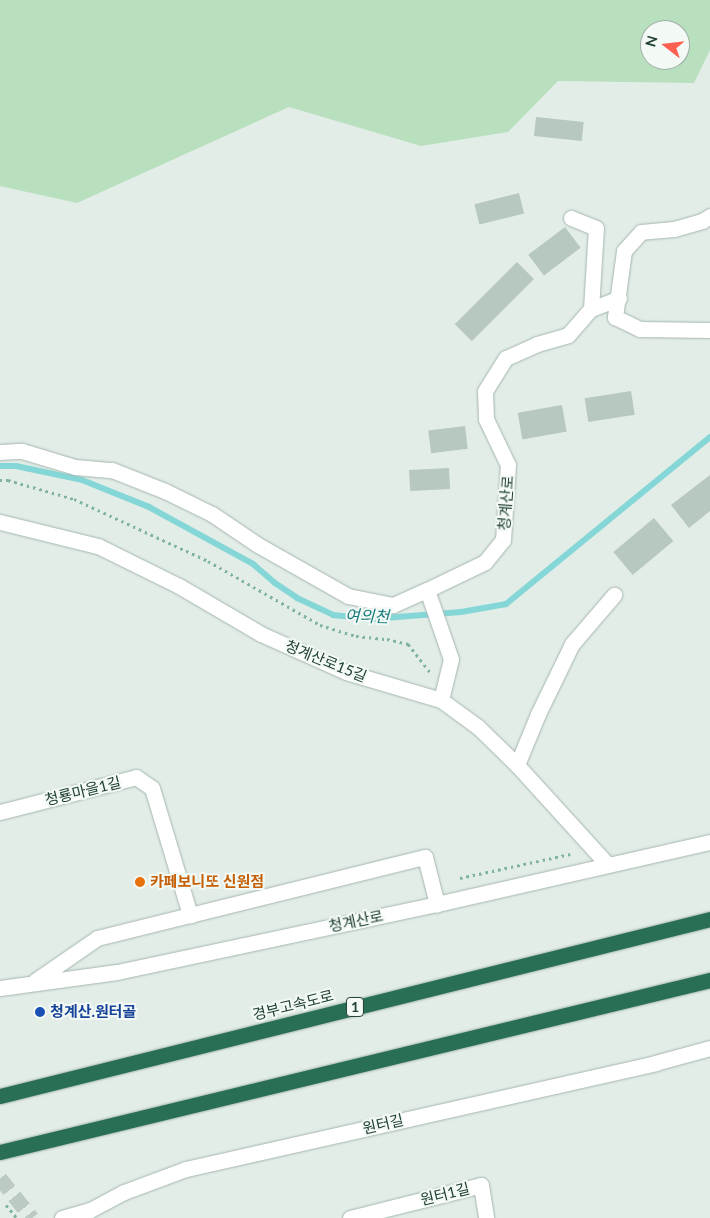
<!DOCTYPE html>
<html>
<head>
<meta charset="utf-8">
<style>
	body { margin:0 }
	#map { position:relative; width:710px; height:1218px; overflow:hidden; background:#e2ede7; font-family:Lato,"Noto Sans KR",sans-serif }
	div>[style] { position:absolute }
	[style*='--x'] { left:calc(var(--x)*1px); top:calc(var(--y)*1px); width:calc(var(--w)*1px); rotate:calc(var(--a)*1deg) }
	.green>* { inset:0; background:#b9e0be }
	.stream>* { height:6px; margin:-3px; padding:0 3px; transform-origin:3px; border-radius:3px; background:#85d7d7 }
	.building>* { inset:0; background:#b7c8bf; transform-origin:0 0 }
	.minor-tunnel>* { height:15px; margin-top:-7.5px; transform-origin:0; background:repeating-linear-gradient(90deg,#bbcac3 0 15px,transparent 0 23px) }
	.path>* { height:3px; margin-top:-1.5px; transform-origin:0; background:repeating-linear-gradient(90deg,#80b49b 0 2.5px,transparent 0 6.5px) }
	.roads { filter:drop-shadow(0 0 1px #a4b6ad) drop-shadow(0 0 1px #a4b6ad) }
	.minor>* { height:15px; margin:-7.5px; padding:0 7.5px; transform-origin:7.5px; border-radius:7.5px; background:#fff }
	.highway>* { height:15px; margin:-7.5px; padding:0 7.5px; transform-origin:7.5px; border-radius:7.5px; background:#296f56 }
	.dots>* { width:14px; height:14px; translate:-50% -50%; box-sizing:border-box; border:2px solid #f3f9f5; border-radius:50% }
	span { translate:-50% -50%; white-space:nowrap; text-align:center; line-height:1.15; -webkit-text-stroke:4px #f3f9f5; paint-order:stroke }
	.shield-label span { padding:1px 4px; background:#f3f9f5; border:1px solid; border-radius:4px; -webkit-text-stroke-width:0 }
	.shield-label { font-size:14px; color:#204033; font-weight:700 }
	.street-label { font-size:15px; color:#204033 }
	.food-label { font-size:15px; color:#c56008; font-weight:700 }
	.left { translate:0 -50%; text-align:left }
	.transit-label { font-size:15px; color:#164399; font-weight:700 }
	.water-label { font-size:16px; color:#157a7b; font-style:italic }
	.north { position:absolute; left:640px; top:20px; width:50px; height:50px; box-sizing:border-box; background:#f3f9f5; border:1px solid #9fafa7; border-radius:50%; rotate:286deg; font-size:14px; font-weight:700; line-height:20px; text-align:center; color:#204033 }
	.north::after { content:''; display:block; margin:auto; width:18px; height:22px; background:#fd6050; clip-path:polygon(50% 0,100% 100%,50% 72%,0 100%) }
</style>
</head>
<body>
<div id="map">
	<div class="green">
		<i style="clip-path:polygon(evenodd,0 0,710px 0,710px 50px,694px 83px,558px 81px,508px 132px,421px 146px,289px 107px,77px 203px,0 186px,0 0,650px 30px,680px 30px,680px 60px,650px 60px,650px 30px)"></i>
	</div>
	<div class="stream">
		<i style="--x:0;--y:466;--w:16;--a:0"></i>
		<i style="--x:16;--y:466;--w:67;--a:12"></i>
		<i style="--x:82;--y:480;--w:72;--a:21.9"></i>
		<i style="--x:149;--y:507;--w:119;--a:28.7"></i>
		<i style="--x:253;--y:564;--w:29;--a:41"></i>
		<i style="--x:275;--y:583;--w:27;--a:34"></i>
		<i style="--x:297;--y:598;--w:40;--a:25"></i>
		<i style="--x:333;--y:615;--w:39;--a:6"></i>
		<i style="--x:372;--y:619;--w:89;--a:-4.5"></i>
		<i style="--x:461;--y:612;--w:46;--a:-10.1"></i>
		<i style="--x:506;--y:604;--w:264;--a:-39.3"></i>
	</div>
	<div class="building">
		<i style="left:536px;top:117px;width:48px;height:19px;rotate:6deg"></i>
		<i style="left:519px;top:193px;width:21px;height:46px;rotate:76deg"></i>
		<i style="left:565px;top:227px;width:26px;height:46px;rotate:53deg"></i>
		<i style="left:517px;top:262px;width:24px;height:88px;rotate:45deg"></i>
		<i style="left:631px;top:391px;width:24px;height:47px;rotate:81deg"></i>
		<i style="left:562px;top:405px;width:27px;height:45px;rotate:80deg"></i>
		<i style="left:465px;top:426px;width:23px;height:37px;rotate:83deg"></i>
		<i style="left:449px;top:468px;width:21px;height:40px;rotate:87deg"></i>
		<i style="clip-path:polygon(710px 475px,710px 511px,689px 528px,671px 505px)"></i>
		<i style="left:654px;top:518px;width:30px;height:53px;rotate:50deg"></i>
	</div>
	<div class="minor-tunnel">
		<i style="--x:0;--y:1178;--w:51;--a:51.3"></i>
	</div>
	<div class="path">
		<i style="--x:0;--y:480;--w:8;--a:0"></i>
		<i style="--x:8;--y:480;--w:69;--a:16.1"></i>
		<i style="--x:74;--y:499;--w:148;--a:24.8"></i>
		<i style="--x:208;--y:561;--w:129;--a:29.7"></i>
		<i style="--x:320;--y:625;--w:38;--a:17"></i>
		<i style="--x:356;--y:636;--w:31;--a:6"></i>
		<i style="--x:387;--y:639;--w:22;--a:13"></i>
		<i style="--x:408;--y:644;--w:36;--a:52"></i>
		<i style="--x:460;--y:878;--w:113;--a:-12.3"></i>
		<i style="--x:6;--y:1205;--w:17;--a:50"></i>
	</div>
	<div class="roads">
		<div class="minor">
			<i style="--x:710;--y:216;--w:9;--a:148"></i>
			<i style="--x:702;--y:221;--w:29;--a:164"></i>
			<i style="--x:674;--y:229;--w:33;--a:175"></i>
			<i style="--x:641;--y:232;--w:25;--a:132"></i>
			<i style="--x:624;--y:251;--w:67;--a:97.8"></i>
			<i style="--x:615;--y:317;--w:28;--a:26"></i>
			<i style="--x:640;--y:329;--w:70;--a:0.8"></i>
			<i style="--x:591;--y:309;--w:30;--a:-21"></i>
			<i style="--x:0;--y:452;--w:22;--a:-3"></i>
			<i style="--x:22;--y:451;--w:55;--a:16.8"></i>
			<i style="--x:75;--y:467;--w:37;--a:5"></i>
			<i style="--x:112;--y:470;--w:57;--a:21.6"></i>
			<i style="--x:165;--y:491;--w:52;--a:26.1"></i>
			<i style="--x:212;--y:514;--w:55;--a:34"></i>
			<i style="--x:258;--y:545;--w:103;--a:29.5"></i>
			<i style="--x:348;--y:596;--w:46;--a:11.3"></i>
			<i style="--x:393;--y:605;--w:37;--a:-24"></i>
			<i style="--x:0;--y:522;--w:101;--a:13.8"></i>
			<i style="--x:98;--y:546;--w:90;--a:26.3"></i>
			<i style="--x:179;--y:586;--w:95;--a:30.3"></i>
			<i style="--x:261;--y:634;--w:93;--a:24.1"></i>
			<i style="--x:346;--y:672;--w:99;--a:16.4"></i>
			<i style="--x:441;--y:700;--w:46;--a:36.1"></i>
			<i style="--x:478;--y:727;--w:54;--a:44.3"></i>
			<i style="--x:517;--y:765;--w:135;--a:47.7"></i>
			<i style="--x:441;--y:700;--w:42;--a:-76.3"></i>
			<i style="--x:451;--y:659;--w:73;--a:-109.2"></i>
			<i style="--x:427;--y:590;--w:64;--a:-25.8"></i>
			<i style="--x:485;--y:562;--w:28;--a:-51"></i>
			<i style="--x:503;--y:540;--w:75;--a:-86.2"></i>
			<i style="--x:508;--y:465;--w:51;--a:-115.6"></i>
			<i style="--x:486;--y:419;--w:28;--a:-92"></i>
			<i style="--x:485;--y:391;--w:39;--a:-58"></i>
			<i style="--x:506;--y:358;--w:34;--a:-24"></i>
			<i style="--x:537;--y:344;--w:32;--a:-16"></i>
			<i style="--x:568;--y:335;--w:35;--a:-49"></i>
			<i style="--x:591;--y:309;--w:81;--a:-86.5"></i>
			<i style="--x:596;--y:228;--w:27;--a:-158"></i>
			<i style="--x:517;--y:765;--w:55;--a:-67.6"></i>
			<i style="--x:538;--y:714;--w:78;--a:-64.1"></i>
			<i style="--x:572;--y:644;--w:65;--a:-49.4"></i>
			<i style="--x:0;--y:812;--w:140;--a:-14.4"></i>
			<i style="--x:136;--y:777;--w:19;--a:35"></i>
			<i style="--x:152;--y:788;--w:133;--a:73.3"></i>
			<i style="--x:35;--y:981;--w:75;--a:-34.7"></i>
			<i style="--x:97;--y:938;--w:338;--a:-13.9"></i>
			<i style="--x:425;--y:857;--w:49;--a:75.7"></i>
			<i style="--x:0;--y:988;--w:118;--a:-7.8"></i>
			<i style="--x:117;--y:972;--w:327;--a:-12"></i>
			<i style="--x:437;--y:904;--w:280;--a:-12.8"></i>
			<i style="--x:62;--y:1218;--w:29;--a:-16"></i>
			<i style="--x:90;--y:1210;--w:38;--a:-28"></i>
			<i style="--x:124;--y:1192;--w:66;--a:-20.4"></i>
			<i style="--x:186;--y:1169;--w:481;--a:-12.7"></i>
			<i style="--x:655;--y:1063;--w:57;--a:-15.3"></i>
			<i style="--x:350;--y:1218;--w:135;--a:-14.1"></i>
			<i style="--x:481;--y:1185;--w:33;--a:81"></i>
		</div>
		<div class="highway">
			<i style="--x:0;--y:1096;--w:732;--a:-14"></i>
			<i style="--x:0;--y:1152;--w:731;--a:-13.62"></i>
		</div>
	</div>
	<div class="dots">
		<i style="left:140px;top:882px;background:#e8710a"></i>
		<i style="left:40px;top:1012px;background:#1a4fb4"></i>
	</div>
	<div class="shield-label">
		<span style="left:355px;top:1007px">1</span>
	</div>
	<div class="street-label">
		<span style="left:506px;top:503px;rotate:-86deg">청계산로</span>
		<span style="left:326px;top:661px;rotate:22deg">청계산로15길</span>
		<span style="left:83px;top:791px;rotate:-14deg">청룡마을1길</span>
		<span style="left:356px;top:921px;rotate:-12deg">청계산로</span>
		<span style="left:293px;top:1005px;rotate:-14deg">경부고속도로</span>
		<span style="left:383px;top:1124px;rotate:-13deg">원터길</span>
		<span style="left:445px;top:1194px;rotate:-14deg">원터1길</span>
	</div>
	<div class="food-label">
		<span class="left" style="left:150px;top:882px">카페보니또 신원점</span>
	</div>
	<div class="transit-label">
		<span class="left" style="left:50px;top:1012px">청계산.원터골</span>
	</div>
	<div class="water-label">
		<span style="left:367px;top:616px;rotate:2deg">여의천</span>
	</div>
	<div class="north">N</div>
</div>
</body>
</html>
